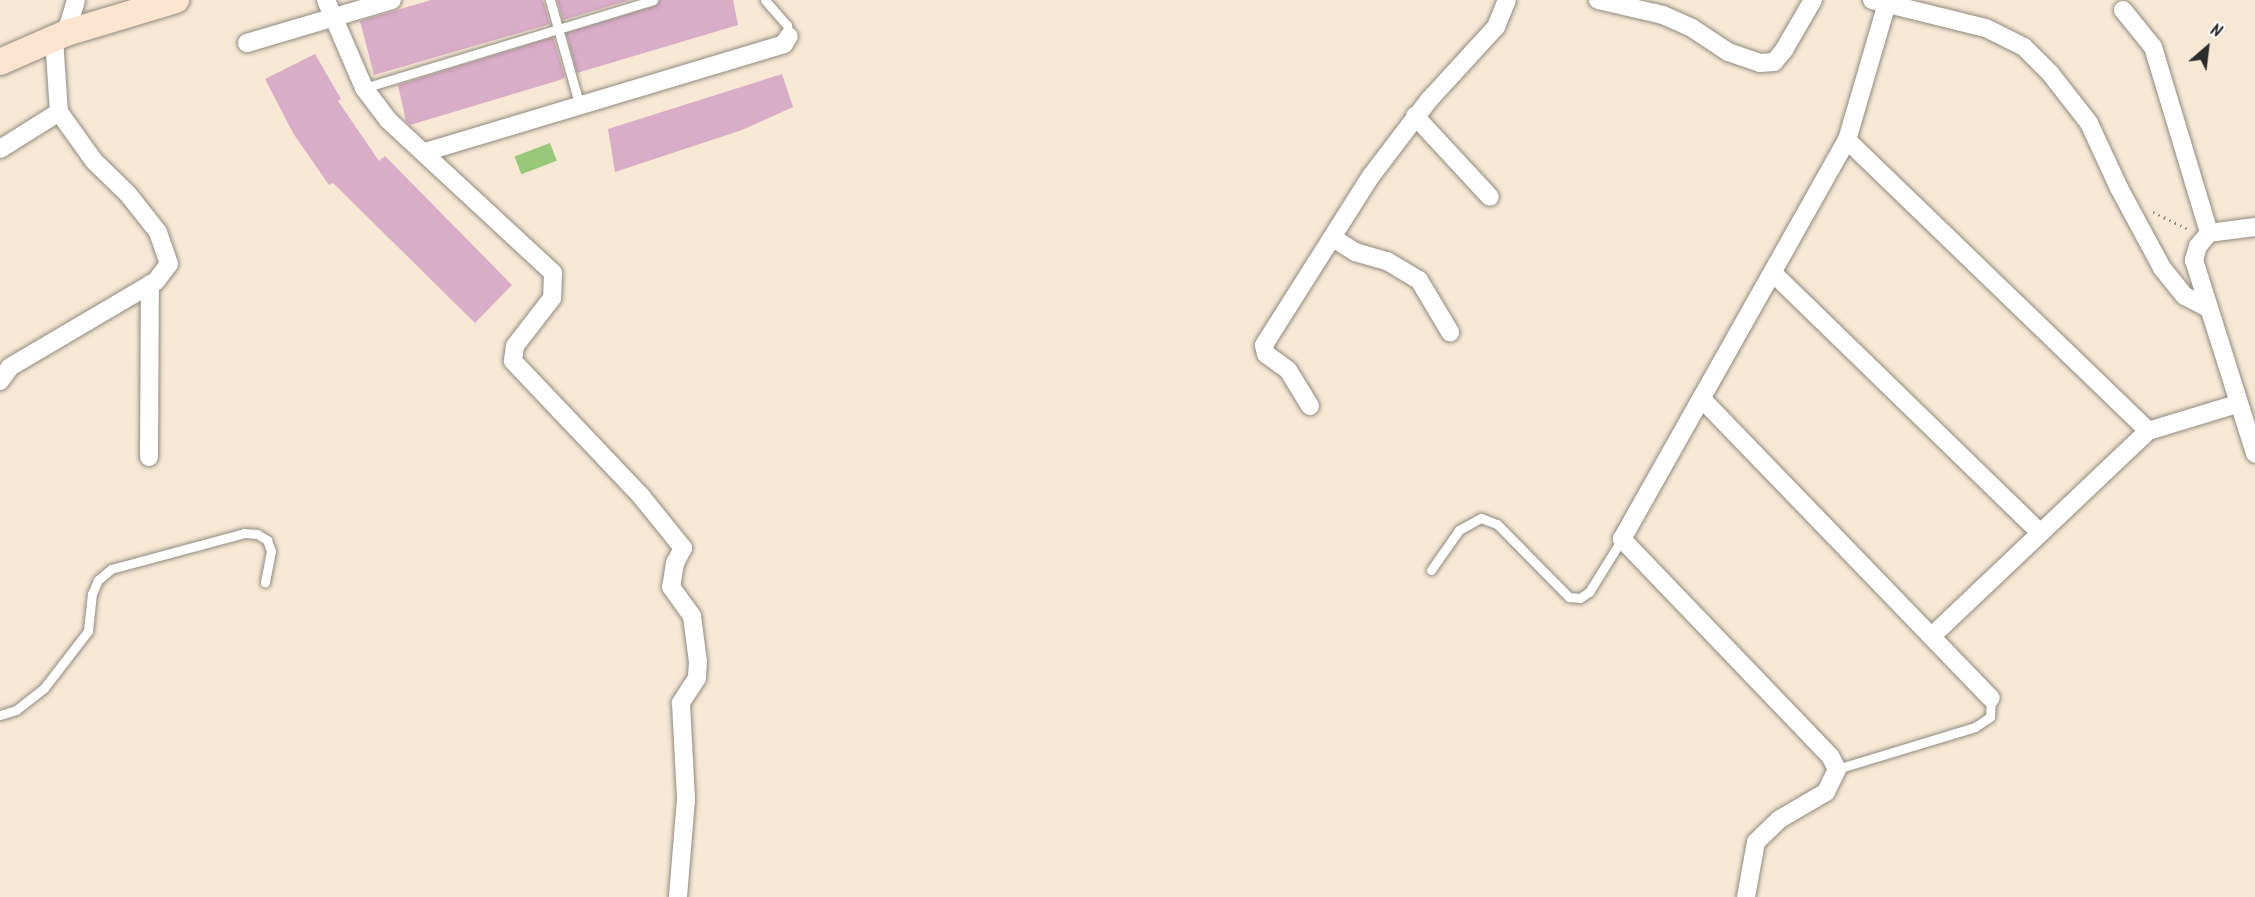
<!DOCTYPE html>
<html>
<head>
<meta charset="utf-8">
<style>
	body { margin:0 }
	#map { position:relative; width:2255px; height:897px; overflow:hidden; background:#f6e8d4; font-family:Kalam,sans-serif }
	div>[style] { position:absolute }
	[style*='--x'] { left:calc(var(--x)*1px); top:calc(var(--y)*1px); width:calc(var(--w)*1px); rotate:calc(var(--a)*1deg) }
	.green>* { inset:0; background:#96c878; transform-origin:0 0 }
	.building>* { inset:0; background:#d9acc7 }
	.path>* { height:3px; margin-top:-1.5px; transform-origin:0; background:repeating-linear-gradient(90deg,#908a80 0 1.5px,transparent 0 6px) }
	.roads { filter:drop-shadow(0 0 2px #908a80) drop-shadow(0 0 2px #908a80) }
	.lane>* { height:9px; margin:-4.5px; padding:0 4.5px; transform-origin:4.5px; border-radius:4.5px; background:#fff }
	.street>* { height:18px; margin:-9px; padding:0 9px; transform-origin:9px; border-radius:9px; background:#fff }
	.secondary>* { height:26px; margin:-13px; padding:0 13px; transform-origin:13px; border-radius:13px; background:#fde4d0 }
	span { translate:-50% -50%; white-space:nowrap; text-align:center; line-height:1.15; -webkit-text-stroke:4.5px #fff; paint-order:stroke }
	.north { position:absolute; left:2177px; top:18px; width:60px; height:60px; -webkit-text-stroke:4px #fff; paint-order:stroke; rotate:28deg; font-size:16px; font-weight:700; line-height:24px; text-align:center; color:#2b2b2b }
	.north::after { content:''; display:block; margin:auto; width:21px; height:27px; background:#2b2b2b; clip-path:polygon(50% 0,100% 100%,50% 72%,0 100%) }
</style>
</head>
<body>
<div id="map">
	<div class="green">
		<i style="left:550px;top:143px;width:19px;height:38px;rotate:69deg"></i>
	</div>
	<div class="building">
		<i style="clip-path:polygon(431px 0,543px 0,550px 24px,374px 75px,360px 21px)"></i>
		<i style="clip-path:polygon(557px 0,630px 0,563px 20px)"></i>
		<i style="clip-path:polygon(660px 0,733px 0,738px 25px,577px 73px,566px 33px,655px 6px)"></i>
		<i style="clip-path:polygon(553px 37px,565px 77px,560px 80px,410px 125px,406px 121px,398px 85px)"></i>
		<i style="clip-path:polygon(315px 54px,341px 99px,338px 101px,379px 161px,385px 156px,512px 285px,475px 323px,333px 183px,329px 185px,293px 133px,265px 79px)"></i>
		<i style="clip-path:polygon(782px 74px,793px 107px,742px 130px,615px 172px,608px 129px)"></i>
	</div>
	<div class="path">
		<i style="--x:2153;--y:212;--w:41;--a:25.9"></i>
	</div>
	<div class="roads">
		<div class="lane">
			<i style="--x:550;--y:0;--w:111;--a:74.3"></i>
			<i style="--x:765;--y:0;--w:33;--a:49"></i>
			<i style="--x:787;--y:25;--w:11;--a:80"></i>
			<i style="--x:364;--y:88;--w:302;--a:-16.9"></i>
			<i style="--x:1431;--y:570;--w:49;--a:-55"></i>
			<i style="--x:1459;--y:530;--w:25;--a:-29"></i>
			<i style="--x:1481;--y:518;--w:17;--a:21"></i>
			<i style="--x:1497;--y:524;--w:103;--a:45.4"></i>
			<i style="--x:1569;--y:597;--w:11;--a:5"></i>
			<i style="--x:1580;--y:598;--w:11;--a:-34"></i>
			<i style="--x:1589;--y:592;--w:62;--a:-58.1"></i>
			<i style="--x:0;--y:715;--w:17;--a:-17"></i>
			<i style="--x:16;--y:710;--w:36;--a:-38"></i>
			<i style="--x:44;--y:688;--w:72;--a:-52.3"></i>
			<i style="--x:88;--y:631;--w:37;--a:-84"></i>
			<i style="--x:92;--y:594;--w:15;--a:-67"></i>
			<i style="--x:98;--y:580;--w:17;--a:-40"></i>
			<i style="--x:111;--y:569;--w:138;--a:-15.1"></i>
			<i style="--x:244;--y:533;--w:13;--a:4"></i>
			<i style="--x:257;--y:534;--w:12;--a:31"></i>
			<i style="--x:267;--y:540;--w:12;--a:70"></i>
			<i style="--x:271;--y:551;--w:32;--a:101"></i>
			<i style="--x:1837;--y:769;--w:144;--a:-16.9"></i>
			<i style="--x:1975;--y:727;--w:18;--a:-34"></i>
			<i style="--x:1990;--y:717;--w:19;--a:-87"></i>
		</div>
		<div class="street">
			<i style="--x:326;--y:0;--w:96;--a:66.6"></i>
			<i style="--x:364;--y:88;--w:40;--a:53"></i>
			<i style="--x:388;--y:120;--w:225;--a:42.8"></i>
			<i style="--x:553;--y:273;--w:25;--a:92"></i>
			<i style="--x:552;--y:298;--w:61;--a:127.6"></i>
			<i style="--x:515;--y:346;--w:15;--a:98"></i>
			<i style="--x:513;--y:361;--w:186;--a:46.5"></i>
			<i style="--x:641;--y:496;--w:67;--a:51.1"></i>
			<i style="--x:683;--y:548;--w:17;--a:118"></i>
			<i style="--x:675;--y:563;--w:24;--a:99"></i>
			<i style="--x:671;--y:587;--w:36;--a:54"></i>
			<i style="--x:692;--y:616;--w:46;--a:82.6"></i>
			<i style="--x:698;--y:662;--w:16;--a:94"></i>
			<i style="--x:697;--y:678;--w:30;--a:123"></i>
			<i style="--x:681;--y:703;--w:96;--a:87"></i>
			<i style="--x:686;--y:799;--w:98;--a:94.7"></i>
			<i style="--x:1598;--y:0;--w:67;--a:13"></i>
			<i style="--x:1663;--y:15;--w:32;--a:24"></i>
			<i style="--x:1692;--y:28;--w:43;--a:33.7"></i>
			<i style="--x:1728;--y:52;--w:34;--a:19"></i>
			<i style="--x:1760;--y:63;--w:14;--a:-4"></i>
			<i style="--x:1774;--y:62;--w:16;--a:-50"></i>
			<i style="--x:1784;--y:50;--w:58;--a:-59.9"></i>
			<i style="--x:1872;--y:0;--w:117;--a:13.8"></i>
			<i style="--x:1986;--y:28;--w:42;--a:26.6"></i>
			<i style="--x:2024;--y:47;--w:37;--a:45"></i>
			<i style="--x:2050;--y:73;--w:63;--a:52"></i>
			<i style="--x:2089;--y:123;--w:72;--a:65.2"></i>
			<i style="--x:2119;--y:188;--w:91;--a:61.7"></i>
			<i style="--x:2162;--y:268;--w:36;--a:51"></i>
			<i style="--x:2185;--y:296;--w:27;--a:28"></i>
			<i style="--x:2123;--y:10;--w:48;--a:51"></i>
			<i style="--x:2153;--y:47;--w:194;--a:73.2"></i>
			<i style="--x:66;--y:33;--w:34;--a:-73"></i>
			<i style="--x:247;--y:43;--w:151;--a:-16.5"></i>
			<i style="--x:1415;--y:116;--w:110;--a:47.2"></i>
			<i style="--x:1847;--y:140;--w:419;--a:44"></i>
			<i style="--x:0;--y:149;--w:70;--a:-32.1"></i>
			<i style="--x:425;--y:152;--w:375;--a:-16.7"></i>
			<i style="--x:784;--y:44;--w:9;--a:-58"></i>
			<i style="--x:2255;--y:227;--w:46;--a:172.6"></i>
			<i style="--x:2209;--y:233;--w:17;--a:130"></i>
			<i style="--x:2198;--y:246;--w:15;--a:106"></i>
			<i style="--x:2194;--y:260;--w:203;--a:72.5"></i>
			<i style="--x:1333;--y:238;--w:26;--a:32"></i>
			<i style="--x:1355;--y:252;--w:33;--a:16"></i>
			<i style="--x:1387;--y:261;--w:37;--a:31"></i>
			<i style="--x:1419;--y:280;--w:61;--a:59.2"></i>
			<i style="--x:1773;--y:273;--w:371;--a:44.2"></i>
			<i style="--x:0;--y:381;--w:17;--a:-54"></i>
			<i style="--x:10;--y:367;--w:169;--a:-30.5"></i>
			<i style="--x:156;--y:281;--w:21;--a:-53"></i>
			<i style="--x:169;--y:264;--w:34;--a:-109"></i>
			<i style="--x:158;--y:232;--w:48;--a:-128.3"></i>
			<i style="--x:128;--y:194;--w:47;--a:-135.9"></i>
			<i style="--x:94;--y:161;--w:60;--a:-125.5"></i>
			<i style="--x:59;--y:112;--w:73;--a:-93.9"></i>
			<i style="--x:1701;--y:398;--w:417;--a:46"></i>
			<i style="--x:1310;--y:406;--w:42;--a:-121.4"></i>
			<i style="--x:1288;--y:370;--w:27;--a:-144"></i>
			<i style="--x:1266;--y:354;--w:9;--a:-103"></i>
			<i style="--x:1264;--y:345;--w:200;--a:-57.7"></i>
			<i style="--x:1371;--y:176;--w:96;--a:-52.7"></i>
			<i style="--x:1429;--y:100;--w:99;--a:-47.5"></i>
			<i style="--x:1496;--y:27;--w:29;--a:-68"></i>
			<i style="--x:149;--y:457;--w:173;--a:-89.7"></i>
			<i style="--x:1932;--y:636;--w:298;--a:-43.5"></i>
			<i style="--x:2148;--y:431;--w:93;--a:-16.9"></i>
			<i style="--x:1746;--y:897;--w:56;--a:-79.7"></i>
			<i style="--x:1756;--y:842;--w:33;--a:-44"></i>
			<i style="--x:1780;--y:819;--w:53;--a:-30.4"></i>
			<i style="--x:1826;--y:792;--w:25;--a:-64"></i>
			<i style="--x:1837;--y:769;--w:15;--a:-118"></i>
			<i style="--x:1830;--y:756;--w:301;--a:-133.8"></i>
			<i style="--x:1622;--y:539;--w:458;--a:-60.6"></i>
			<i style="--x:1847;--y:140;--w:146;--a:-73.7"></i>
		</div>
		<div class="secondary">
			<i style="--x:0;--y:62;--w:72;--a:-23.7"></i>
			<i style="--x:66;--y:33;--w:115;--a:-16.7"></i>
		</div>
	</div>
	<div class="north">N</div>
</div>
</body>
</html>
